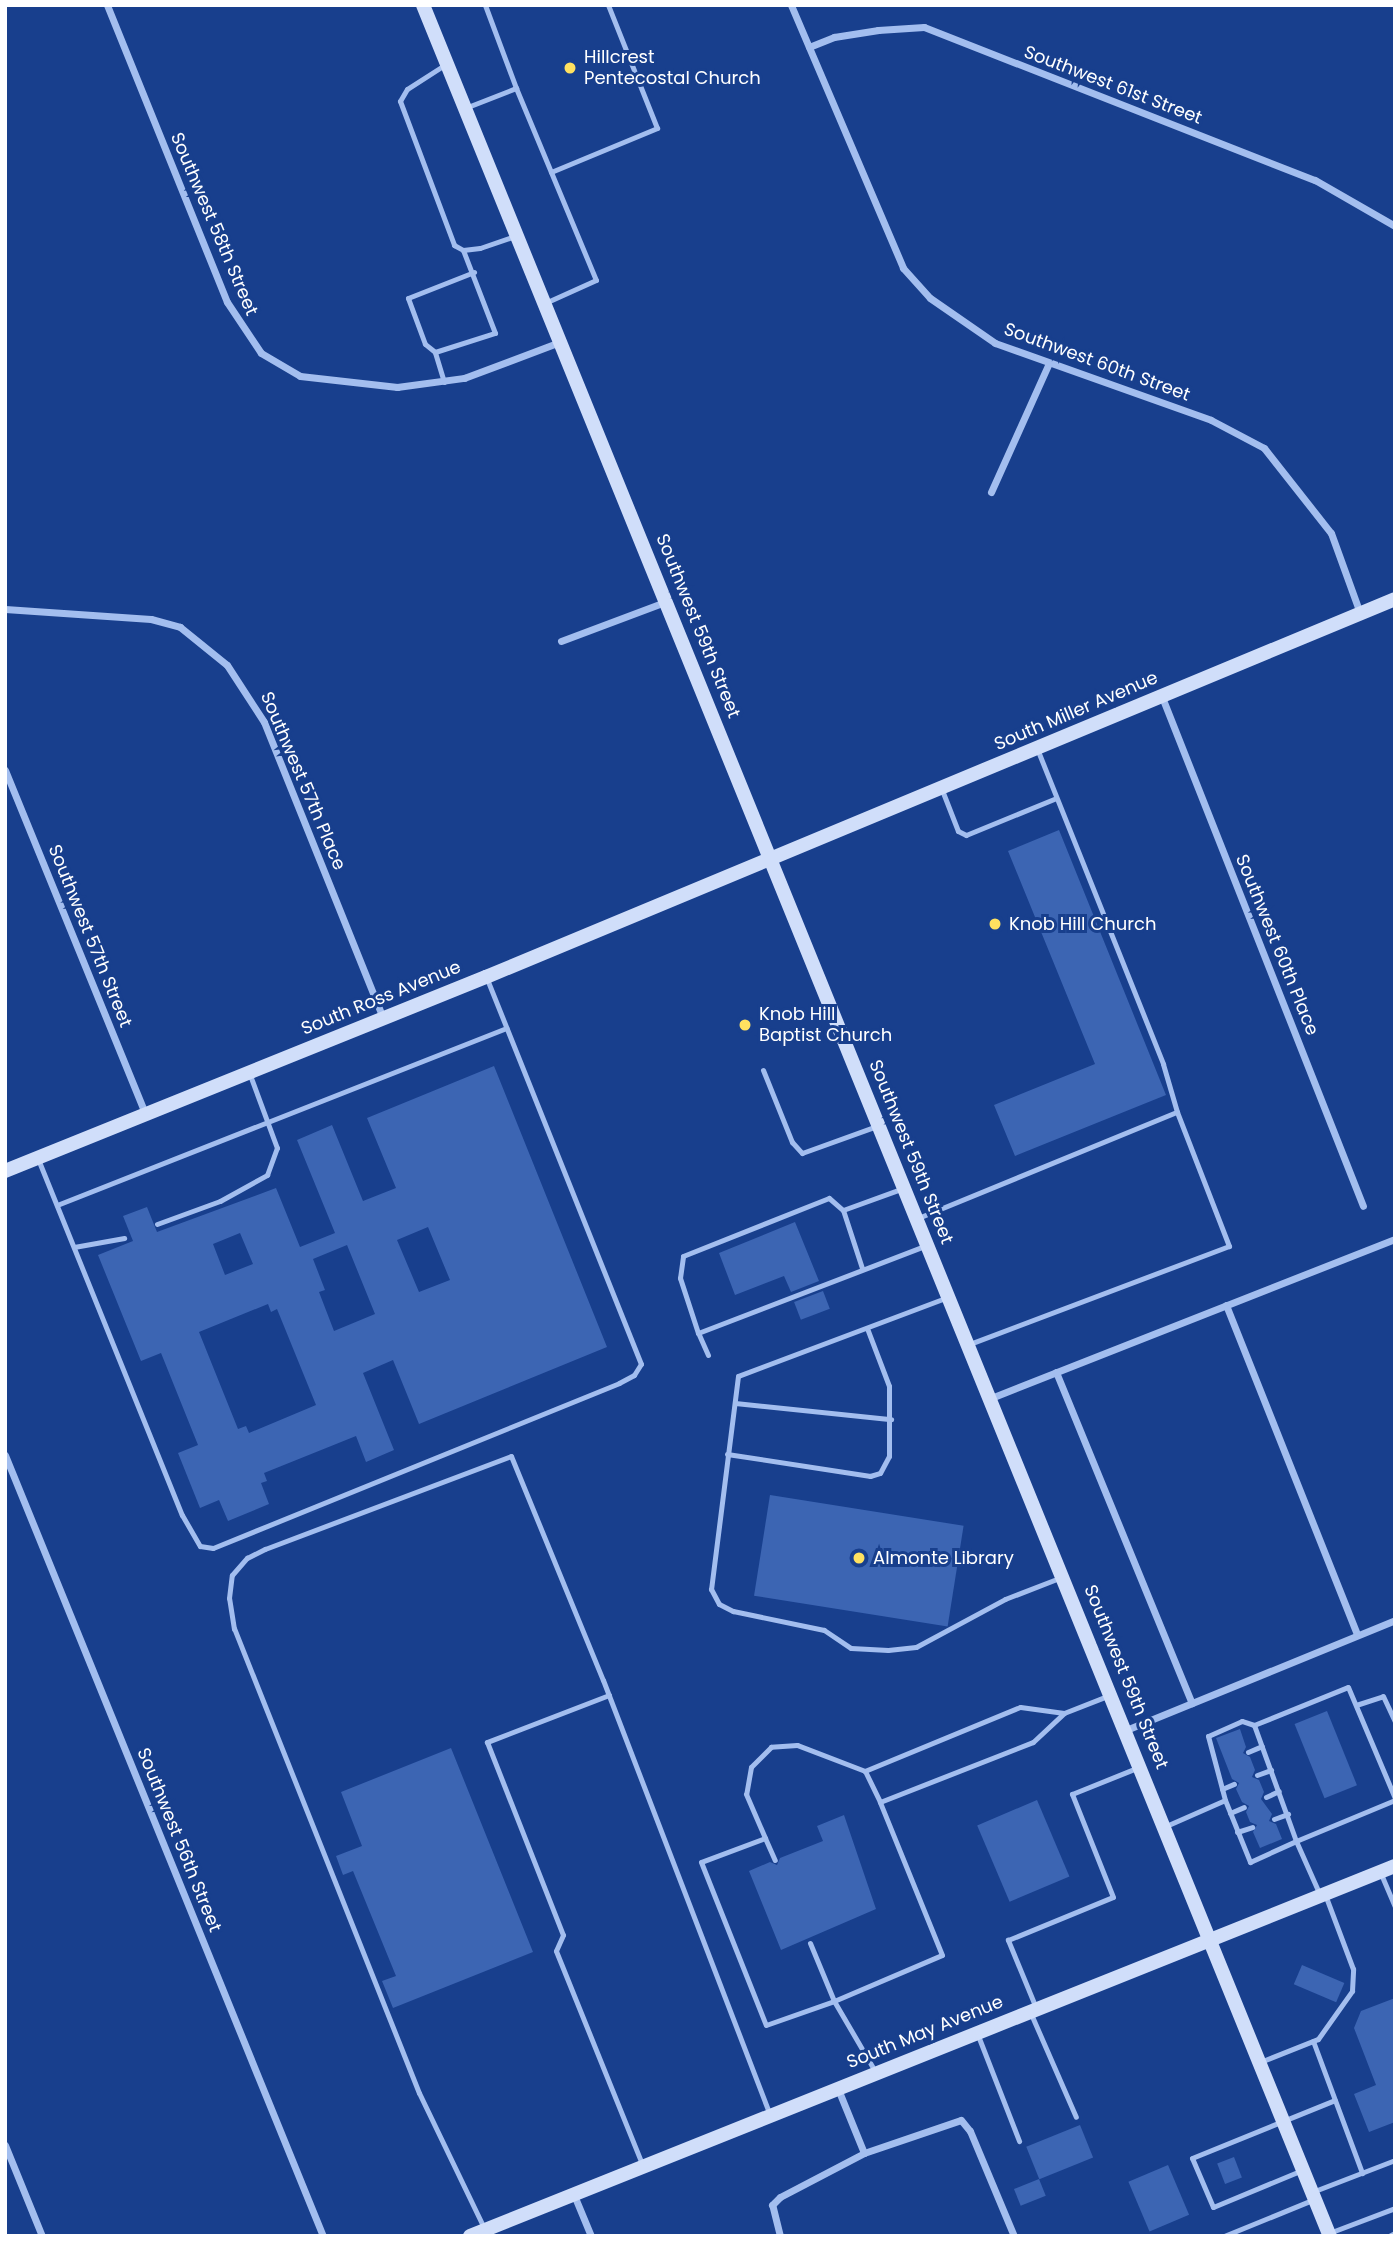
<!DOCTYPE html>
<html>
<head>
<meta charset="utf-8">
<style>
	body { margin:0 }
	#map { position:relative; width:1400px; height:2241px; overflow:hidden; background:#183f8d; font-family:Poppins,sans-serif }
	div>[style] { position:absolute }
	[style*='--x'] { left:calc(var(--x)*1px); top:calc(var(--y)*1px); width:calc(var(--w)*1px); rotate:calc(var(--a)*1deg) }
	.building>* { inset:0; background:#3c65b3; transform-origin:0 0 }
	.lane>* { height:5px; margin:-2.5px; padding:0 2.5px; transform-origin:2.5px; border-radius:2.5px; background:#a3beef }
	.street>* { height:7px; margin:-3.5px; padding:0 3.5px; transform-origin:3.5px; border-radius:3.5px; background:#a3beef }
	.secondary>* { height:14px; margin:-7px; padding:0 7px; transform-origin:7px; border-radius:7px; background:#d0defa }
	.dots>* { width:19px; height:19px; translate:-50% -50%; box-sizing:border-box; border:4px solid #183f8d; border-radius:50% }
	span { translate:-50% -50%; white-space:nowrap; text-align:center; line-height:1.15; -webkit-text-stroke:6px #183f8d; paint-order:stroke }
	.poi-label { font-size:18px; color:#fff }
	.left { translate:0 -50%; text-align:left }
	.street-label { font-size:18px; color:#fff }
	.frame { position:absolute; inset:0; border:7px solid #fff; pointer-events:none }
</style>
</head>
<body>
<div id="map">
	<div class="building">
		<i style="clip-path:polygon(1059px 830px,1166px 1095px,1015px 1156px,994px 1105px,1095px 1064px,1008px 851px)"></i>
		<i style="clip-path:polygon(evenodd,494px 1066px,607px 1347px,419px 1424px,393px 1360px,363px 1373px,394px 1450px,366px 1462px,356px 1436px,264px 1473px,267px 1481px,261px 1483px,269px 1504px,228px 1521px,219px 1500px,200px 1508px,178px 1453px,198px 1445px,161px 1353px,141px 1361px,98px 1255px,133px 1241px,123px 1216px,147px 1207px,157px 1232px,276px 1188px,300px 1247px,335px 1233px,297px 1140px,332px 1125px,363px 1201px,396px 1188px,367px 1118px,494px 1066px,428px 1227px,450px 1280px,419px 1292px,397px 1240px,428px 1227px,494px 1066px,240px 1233px,253px 1264px,225px 1275px,213px 1244px,240px 1233px,494px 1066px,347px 1245px,375px 1314px,334px 1331px,319px 1292px,325px 1290px,313px 1259px,347px 1245px,494px 1066px,268px 1304px,271px 1312px,277px 1309px,316px 1405px,249px 1433px,246px 1426px,238px 1429px,199px 1332px,268px 1304px)"></i>
		<i style="clip-path:polygon(795px 1222px,819px 1281px,791px 1292px,784px 1276px,735px 1295px,719px 1253px)"></i>
		<i style="left:823px;top:1291px;width:19px;height:31px;rotate:69deg"></i>
		<i style="left:770px;top:1495px;width:196px;height:102px;rotate:9deg"></i>
		<i style="left:1327px;top:1711px;width:80px;height:35px;rotate:68deg"></i>
		<i style="clip-path:polygon(1240px 1729px,1246px 1747px,1243px 1753px,1250px 1757px,1255px 1770px,1252px 1777px,1259px 1780px,1264px 1792px,1261px 1799px,1272px 1814px,1269px 1821px,1276px 1824px,1282px 1839px,1260px 1848px,1253px 1832px,1257px 1825px,1250px 1822px,1246px 1812px,1249px 1806px,1242px 1802px,1236px 1789px,1239px 1783px,1232px 1779px,1216px 1738px)"></i>
		<i style="clip-path:polygon(451px 1748px,533px 1952px,393px 2008px,382px 1981px,396px 1976px,353px 1871px,343px 1875px,336px 1856px,362px 1846px,341px 1792px)"></i>
		<i style="left:1037px;top:1800px;width:83px;height:65px;rotate:67deg"></i>
		<i style="clip-path:polygon(844px 1815px,876px 1909px,781px 1950px,749px 1871px,770px 1862px,777px 1865px,780px 1858px,823px 1841px,817px 1826px)"></i>
		<i style="left:1302px;top:1965px;width:46px;height:21px;rotate:23deg"></i>
		<i style="clip-path:polygon(1395px 1998px,1395px 2122px,1369px 2132px,1354px 2094px,1376px 2085px,1354px 2028px,1361px 2011px)"></i>
		<i style="left:1080px;top:2125px;width:35px;height:58px;rotate:68deg"></i>
		<i style="left:1234px;top:2157px;width:22px;height:18px;rotate:69deg"></i>
		<i style="left:1168px;top:2165px;width:54px;height:43px;rotate:67deg"></i>
		<i style="left:1039px;top:2179px;width:18px;height:27px;rotate:68deg"></i>
	</div>
	<div class="lane">
		<i style="--x:485;--y:5;--w:89;--a:69.5"></i>
		<i style="--x:446;--y:64;--w:46;--a:147.3"></i>
		<i style="--x:407;--y:89;--w:14;--a:120"></i>
		<i style="--x:400;--y:101;--w:154;--a:69.4"></i>
		<i style="--x:454;--y:245;--w:10;--a:29"></i>
		<i style="--x:463;--y:250;--w:17;--a:-7"></i>
		<i style="--x:480;--y:248;--w:36;--a:-19"></i>
		<i style="--x:465;--y:108;--w:55;--a:-21.4"></i>
		<i style="--x:516;--y:88;--w:208;--a:67.4"></i>
		<i style="--x:596;--y:280;--w:56;--a:155.7"></i>
		<i style="--x:551;--y:172;--w:115;--a:-22.5"></i>
		<i style="--x:657;--y:128;--w:132;--a:-111.7"></i>
		<i style="--x:435;--y:352;--w:13;--a:-141"></i>
		<i style="--x:425;--y:344;--w:49;--a:-110.3"></i>
		<i style="--x:408;--y:298;--w:71;--a:-21.5"></i>
		<i style="--x:444;--y:382;--w:31;--a:-107"></i>
		<i style="--x:435;--y:352;--w:63;--a:-17.6"></i>
		<i style="--x:495;--y:333;--w:89;--a:-111.1"></i>
		<i style="--x:1038;--y:751;--w:337;--a:68.2"></i>
		<i style="--x:1163;--y:1064;--w:50;--a:73.7"></i>
		<i style="--x:942;--y:790;--w:44;--a:68.7"></i>
		<i style="--x:958;--y:831;--w:9;--a:27"></i>
		<i style="--x:966;--y:835;--w:97;--a:-22.3"></i>
		<i style="--x:763;--y:1070;--w:78;--a:68.1"></i>
		<i style="--x:792;--y:1142;--w:15;--a:48"></i>
		<i style="--x:802;--y:1153;--w:80;--a:-19.8"></i>
		<i style="--x:38;--y:1159;--w:384;--a:68"></i>
		<i style="--x:182;--y:1515;--w:36;--a:60"></i>
		<i style="--x:200;--y:1546;--w:13;--a:9"></i>
		<i style="--x:213;--y:1548;--w:438;--a:-22.1"></i>
		<i style="--x:619;--y:1383;--w:17;--a:-28"></i>
		<i style="--x:634;--y:1375;--w:13;--a:-58"></i>
		<i style="--x:641;--y:1364;--w:417;--a:-111.8"></i>
		<i style="--x:57;--y:1205;--w:483;--a:-21.5"></i>
		<i style="--x:843;--y:1210;--w:61;--a:71.9"></i>
		<i style="--x:918;--y:1218;--w:280;--a:-22.3"></i>
		<i style="--x:1177;--y:1112;--w:144;--a:68.8"></i>
		<i style="--x:1229;--y:1246;--w:277;--a:159.3"></i>
		<i style="--x:157;--y:1224;--w:67;--a:-20.1"></i>
		<i style="--x:220;--y:1201;--w:54;--a:-29"></i>
		<i style="--x:267;--y:1175;--w:29;--a:-70"></i>
		<i style="--x:277;--y:1148;--w:78;--a:-110.3"></i>
		<i style="--x:74;--y:1247;--w:51;--a:-10.2"></i>
		<i style="--x:948;--y:1297;--w:224;--a:159.4"></i>
		<i style="--x:738;--y:1376;--w:215;--a:97.2"></i>
		<i style="--x:711;--y:1589;--w:17;--a:62"></i>
		<i style="--x:719;--y:1604;--w:16;--a:27"></i>
		<i style="--x:733;--y:1611;--w:93;--a:11.8"></i>
		<i style="--x:824;--y:1630;--w:32;--a:34"></i>
		<i style="--x:851;--y:1648;--w:37;--a:3"></i>
		<i style="--x:888;--y:1650;--w:28;--a:-6"></i>
		<i style="--x:916;--y:1647;--w:101;--a:-28.3"></i>
		<i style="--x:1005;--y:1599;--w:61;--a:-21.1"></i>
		<i style="--x:698;--y:1333;--w:58;--a:-108.1"></i>
		<i style="--x:680;--y:1278;--w:22;--a:-82"></i>
		<i style="--x:683;--y:1256;--w:157;--a:-21.7"></i>
		<i style="--x:829;--y:1198;--w:18;--a:41"></i>
		<i style="--x:843;--y:1210;--w:62;--a:-19.9"></i>
		<i style="--x:708;--y:1355;--w:24;--a:-114"></i>
		<i style="--x:698;--y:1333;--w:243;--a:-21"></i>
		<i style="--x:735;--y:1403;--w:157;--a:5.9"></i>
		<i style="--x:727;--y:1454;--w:145;--a:8.7"></i>
		<i style="--x:870;--y:1476;--w:10;--a:-17"></i>
		<i style="--x:880;--y:1473;--w:19;--a:-62"></i>
		<i style="--x:889;--y:1456;--w:70;--a:-90"></i>
		<i style="--x:889;--y:1386;--w:62;--a:-110.8"></i>
		<i style="--x:609;--y:1695;--w:131;--a:158.9"></i>
		<i style="--x:487;--y:1742;--w:207;--a:68.5"></i>
		<i style="--x:563;--y:1935;--w:17;--a:114"></i>
		<i style="--x:556;--y:1951;--w:232;--a:68"></i>
		<i style="--x:1356;--y:1705;--w:28;--a:-18"></i>
		<i style="--x:1383;--y:1696;--w:29;--a:65"></i>
		<i style="--x:1064;--y:1713;--w:49;--a:-21.4"></i>
		<i style="--x:1254;--y:1725;--w:101;--a:-22"></i>
		<i style="--x:1348;--y:1687;--w:121;--a:67.1"></i>
		<i style="--x:1248;--y:1752;--w:15;--a:-23"></i>
		<i style="--x:865;--y:1771;--w:34;--a:64"></i>
		<i style="--x:1257;--y:1775;--w:15;--a:-20"></i>
		<i style="--x:1222;--y:1789;--w:13;--a:-23"></i>
		<i style="--x:1266;--y:1797;--w:14;--a:-25"></i>
		<i style="--x:1230;--y:1813;--w:15;--a:-23"></i>
		<i style="--x:1274;--y:1819;--w:15;--a:-20"></i>
		<i style="--x:1166;--y:1826;--w:64;--a:-23.8"></i>
		<i style="--x:1225;--y:1800;--w:67;--a:68"></i>
		<i style="--x:1250;--y:1862;--w:51;--a:-24.5"></i>
		<i style="--x:1296;--y:1841;--w:123;--a:-109.9"></i>
		<i style="--x:1254;--y:1725;--w:13;--a:-162"></i>
		<i style="--x:1242;--y:1721;--w:37;--a:156"></i>
		<i style="--x:1208;--y:1736;--w:66;--a:75.1"></i>
		<i style="--x:1237;--y:1832;--w:16;--a:-18"></i>
		<i style="--x:765;--y:1838;--w:24;--a:66"></i>
		<i style="--x:1381;--y:1874;--w:36;--a:67"></i>
		<i style="--x:1320;--y:1895;--w:59;--a:-114"></i>
		<i style="--x:1296;--y:1841;--w:107;--a:-22.5"></i>
		<i style="--x:810;--y:1943;--w:63;--a:67.5"></i>
		<i style="--x:834;--y:2001;--w:117;--a:-23.1"></i>
		<i style="--x:942;--y:1955;--w:165;--a:-112.1"></i>
		<i style="--x:880;--y:1802;--w:164;--a:-21.4"></i>
		<i style="--x:1033;--y:1742;--w:42;--a:-43.1"></i>
		<i style="--x:1064;--y:1713;--w:44;--a:-172.2"></i>
		<i style="--x:1020;--y:1707;--w:168;--a:157.6"></i>
		<i style="--x:865;--y:1771;--w:73;--a:-159.1"></i>
		<i style="--x:797;--y:1745;--w:26;--a:176"></i>
		<i style="--x:771;--y:1747;--w:28;--a:135"></i>
		<i style="--x:751;--y:1767;--w:27;--a:100"></i>
		<i style="--x:746;--y:1794;--w:48;--a:66.6"></i>
		<i style="--x:765;--y:1838;--w:68;--a:159.4"></i>
		<i style="--x:701;--y:1862;--w:175;--a:68.3"></i>
		<i style="--x:766;--y:2025;--w:72;--a:-19.4"></i>
		<i style="--x:834;--y:2001;--w:83;--a:59.7"></i>
		<i style="--x:1036;--y:2008;--w:74;--a:-112.4"></i>
		<i style="--x:1008;--y:1940;--w:113;--a:-22.3"></i>
		<i style="--x:1113;--y:1897;--w:111;--a:-111.7"></i>
		<i style="--x:1072;--y:1794;--w:72;--a:-21.9"></i>
		<i style="--x:1031;--y:2014;--w:112;--a:66.4"></i>
		<i style="--x:977;--y:2033;--w:116;--a:68.7"></i>
		<i style="--x:1313;--y:2041;--w:141;--a:69.6"></i>
		<i style="--x:1260;--y:2062;--w:62;--a:-21.6"></i>
		<i style="--x:1318;--y:2039;--w:59;--a:-54.7"></i>
		<i style="--x:1352;--y:1991;--w:22;--a:-87"></i>
		<i style="--x:1353;--y:1969;--w:77;--a:-110.6"></i>
		<i style="--x:1300;--y:2171;--w:94;--a:157.5"></i>
		<i style="--x:1213;--y:2207;--w:53;--a:-113.2"></i>
		<i style="--x:1192;--y:2158;--w:154;--a:-22.1"></i>
		<i style="--x:1312;--y:2192;--w:89;--a:-21.1"></i>
		<i style="--x:485;--y:2230;--w:152;--a:-115.7"></i>
		<i style="--x:419;--y:2093;--w:500;--a:-111.7"></i>
		<i style="--x:234;--y:1629;--w:31;--a:-99"></i>
		<i style="--x:229;--y:1598;--w:23;--a:-83"></i>
		<i style="--x:232;--y:1575;--w:23;--a:-49"></i>
		<i style="--x:247;--y:1558;--w:20;--a:-27"></i>
		<i style="--x:265;--y:1549;--w:263;--a:-20.7"></i>
		<i style="--x:511;--y:1456;--w:242;--a:67.7"></i>
		<i style="--x:603;--y:1680;--w:465;--a:69"></i>
		<i style="--x:1329;--y:2233;--w:71;--a:-20.7"></i>
		<i style="--x:1224;--y:2236;--w:95;--a:-22.2"></i>
		<i style="--x:1389;--y:2236;--w:7;--a:-27"></i>
	</div>
	<div class="street">
		<i style="--x:107;--y:5;--w:320;--a:68"></i>
		<i style="--x:227;--y:302;--w:61;--a:56.3"></i>
		<i style="--x:261;--y:353;--w:45;--a:30.5"></i>
		<i style="--x:300;--y:376;--w:98;--a:6.5"></i>
		<i style="--x:397;--y:387;--w:68;--a:-7.7"></i>
		<i style="--x:464;--y:378;--w:103;--a:-20.6"></i>
		<i style="--x:791;--y:5;--w:286;--a:66.9"></i>
		<i style="--x:903;--y:268;--w:40;--a:48"></i>
		<i style="--x:930;--y:298;--w:79;--a:34.7"></i>
		<i style="--x:995;--y:343;--w:229;--a:19.6"></i>
		<i style="--x:1211;--y:420;--w:60;--a:27.8"></i>
		<i style="--x:1264;--y:448;--w:108;--a:51.8"></i>
		<i style="--x:1331;--y:533;--w:85;--a:70.1"></i>
		<i style="--x:809;--y:47;--w:27;--a:-22"></i>
		<i style="--x:834;--y:37;--w:45;--a:-9"></i>
		<i style="--x:878;--y:30;--w:46;--a:-3.7"></i>
		<i style="--x:924;--y:27;--w:420;--a:21.4"></i>
		<i style="--x:1315;--y:180;--w:92;--a:29.9"></i>
		<i style="--x:991;--y:492;--w:141;--a:-65.8"></i>
		<i style="--x:5;--y:609;--w:146;--a:3.9"></i>
		<i style="--x:151;--y:619;--w:30;--a:15"></i>
		<i style="--x:180;--y:627;--w:60;--a:39"></i>
		<i style="--x:227;--y:665;--w:68;--a:57"></i>
		<i style="--x:264;--y:722;--w:319;--a:68.1"></i>
		<i style="--x:561;--y:641;--w:111;--a:-20.6"></i>
		<i style="--x:1162;--y:697;--w:547;--a:68.45"></i>
		<i style="--x:5;--y:770;--w:370;--a:67.8"></i>
		<i style="--x:1226;--y:1305;--w:355;--a:68.3"></i>
		<i style="--x:1056;--y:1372;--w:358;--a:67.7"></i>
		<i style="--x:991;--y:1398;--w:434;--a:-21.5"></i>
		<i style="--x:5;--y:1455;--w:843;--a:67.85"></i>
		<i style="--x:1126;--y:1730;--w:291;--a:-22.2"></i>
		<i style="--x:5;--y:2145;--w:98;--a:67.9"></i>
		<i style="--x:864;--y:2153;--w:102;--a:-18.8"></i>
		<i style="--x:961;--y:2120;--w:14;--a:51"></i>
		<i style="--x:970;--y:2131;--w:114;--a:67.3"></i>
		<i style="--x:574;--y:2195;--w:44;--a:67.5"></i>
		<i style="--x:780;--y:2236;--w:32;--a:-104"></i>
		<i style="--x:772;--y:2205;--w:11;--a:-45"></i>
		<i style="--x:780;--y:2197;--w:95;--a:-27.6"></i>
		<i style="--x:864;--y:2153;--w:69;--a:-112.1"></i>
	</div>
	<div class="secondary">
		<i style="--x:423;--y:5;--w:2408;--a:67.88"></i>
		<i style="--x:5;--y:1171;--w:519;--a:-21.97"></i>
		<i style="--x:486;--y:977;--w:984;--a:-22.58"></i>
		<i style="--x:470;--y:2236;--w:996;--a:-21.8"></i>
	</div>
	<div class="dots">
		<i style="left:570px;top:68px;background:#ffe160"></i>
		<i style="left:995px;top:924px;background:#ffe160"></i>
		<i style="left:745px;top:1025px;background:#ffe160"></i>
		<i style="left:859px;top:1558px;background:#ffe160"></i>
	</div>
	<div class="poi-label">
		<span class="left" style="left:584px;top:68px">Hillcrest<br>Pentecostal Church</span>
		<span class="left" style="left:1009px;top:924px">Knob Hill Church</span>
		<span class="left" style="left:759px;top:1025px">Knob Hill<br>Baptist Church</span>
		<span class="left" style="left:873px;top:1558px">Almonte Library</span>
	</div>
	<div class="street-label">
		<span style="left:1113px;top:85px;rotate:21deg">Southwest 61st Street</span>
		<span style="left:214px;top:224px;rotate:67deg">Southwest 58th Street</span>
		<span style="left:1097px;top:362px;rotate:20deg">Southwest 60th Street</span>
		<span style="left:698px;top:626px;rotate:68deg">Southwest 59th Street</span>
		<span style="left:1076px;top:711px;rotate:-23deg">South Miller Avenue</span>
		<span style="left:303px;top:781px;rotate:67deg">Southwest 57th Place</span>
		<span style="left:90px;top:936px;rotate:68deg">Southwest 57th Street</span>
		<span style="left:1277px;top:945px;rotate:68deg">Southwest 60th Place</span>
		<span style="left:381px;top:998px;rotate:-22deg">South Ross Avenue</span>
		<span style="left:911px;top:1152px;rotate:68deg">Southwest 59th Street</span>
		<span style="left:1126px;top:1677px;rotate:68deg">Southwest 59th Street</span>
		<span style="left:179px;top:1840px;rotate:68deg">Southwest 56th Street</span>
		<span style="left:925px;top:2032px;rotate:-22deg">South May Avenue</span>
	</div>
	<div class="frame"></div>
</div>
</body>
</html>
